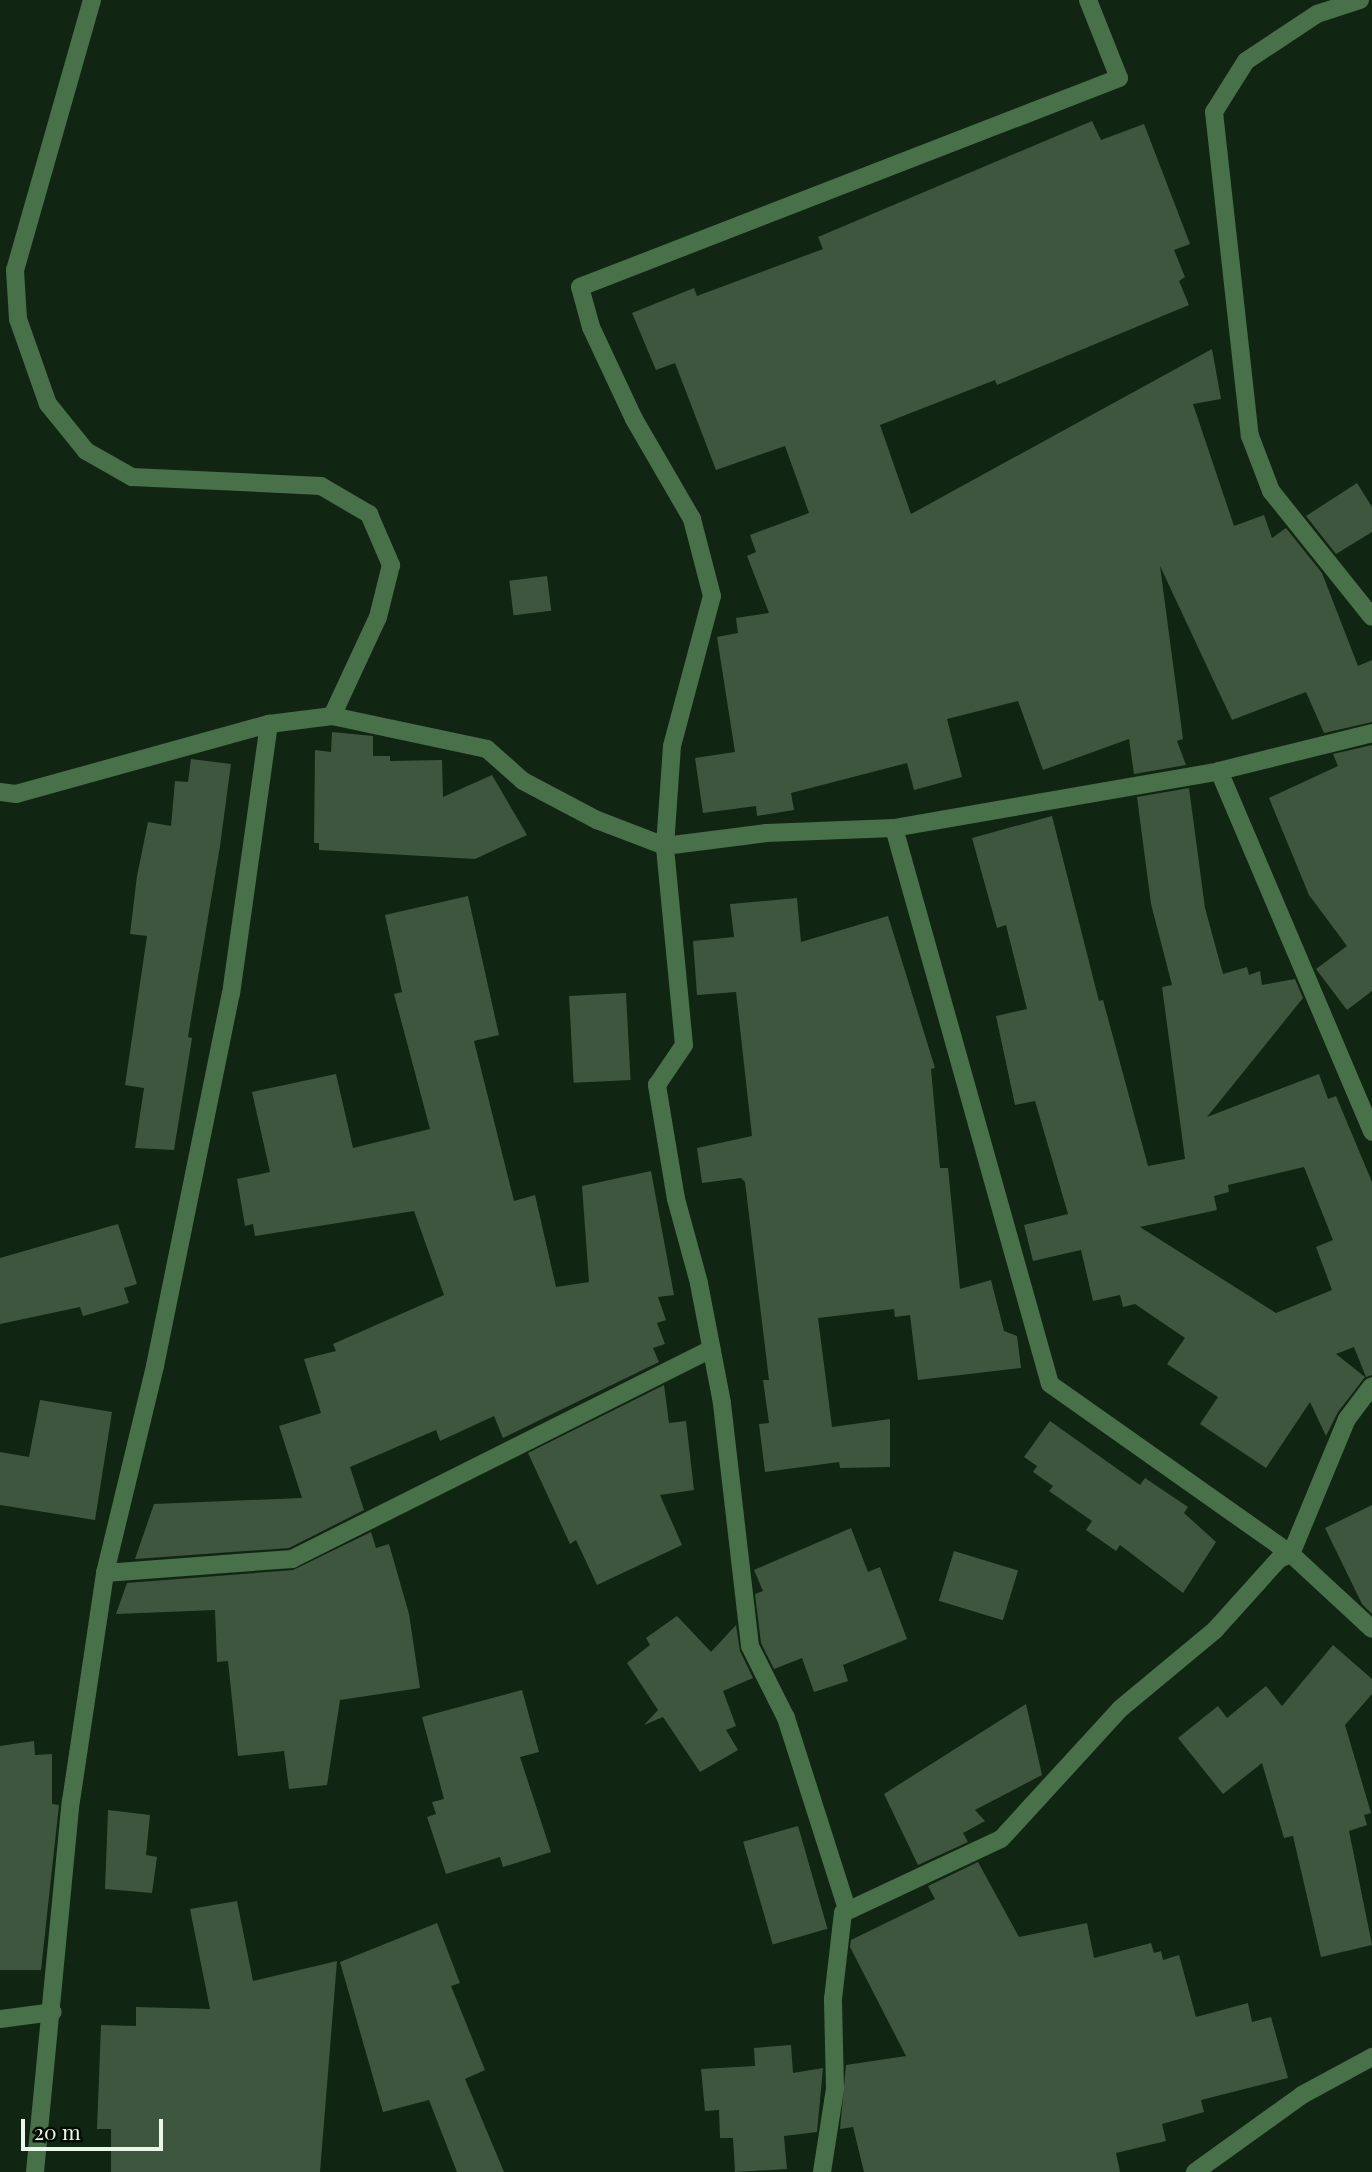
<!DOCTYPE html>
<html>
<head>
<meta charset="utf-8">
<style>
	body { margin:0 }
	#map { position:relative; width:1372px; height:2172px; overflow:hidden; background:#112612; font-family:"Playfair Display",serif }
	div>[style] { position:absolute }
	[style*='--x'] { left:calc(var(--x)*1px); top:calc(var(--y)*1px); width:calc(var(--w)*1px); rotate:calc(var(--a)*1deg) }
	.building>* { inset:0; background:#3e553e; transform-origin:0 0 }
	.street>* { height:18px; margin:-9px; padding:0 9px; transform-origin:9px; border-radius:9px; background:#487049 }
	span { translate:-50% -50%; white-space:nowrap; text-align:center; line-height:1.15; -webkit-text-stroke:6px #050d05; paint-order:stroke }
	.scale { position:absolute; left:21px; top:2119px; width:142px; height:32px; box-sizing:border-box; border:4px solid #eaf8ea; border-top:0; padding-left:9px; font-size:21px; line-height:24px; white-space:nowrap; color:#eaf8ea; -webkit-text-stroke:5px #050d05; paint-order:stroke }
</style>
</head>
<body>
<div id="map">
	<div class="building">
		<i style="clip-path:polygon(1092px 121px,1101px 140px,1144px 124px,1190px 244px,1174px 250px,1185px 277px,1179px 281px,1189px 305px,997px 385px,995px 380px,880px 425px,911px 514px,1212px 349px,1221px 399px,1193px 404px,1234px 526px,1264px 515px,1272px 538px,1286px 528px,1322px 573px,1358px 666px,1372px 660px,1372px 722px,1324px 733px,1306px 692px,1232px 720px,1160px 566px,1183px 739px,1177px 741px,1186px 765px,1134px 774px,1129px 739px,1043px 770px,1018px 701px,947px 719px,962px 777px,914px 790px,907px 763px,791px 793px,794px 810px,757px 816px,756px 806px,703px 813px,695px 758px,735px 752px,717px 637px,738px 633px,736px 618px,769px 613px,747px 556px,756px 552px,750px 535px,809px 513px,785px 446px,716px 470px,675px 363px,656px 370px,632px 313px,694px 288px,697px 296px,823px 249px,818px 237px)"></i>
		<i style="clip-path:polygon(1357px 483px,1372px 507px,1372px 532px,1336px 554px,1306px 516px)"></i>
		<i style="left:547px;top:576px;width:35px;height:38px;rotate:83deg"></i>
		<i style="clip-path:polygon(332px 732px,373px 736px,373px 756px,390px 756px,390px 761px,442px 760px,443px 797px,492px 775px,527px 835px,475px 859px,319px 850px,319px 843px,314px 843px,315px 750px,331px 752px)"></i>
		<i style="clip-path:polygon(1372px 745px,1372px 991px,1347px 1010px,1316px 969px,1347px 946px,1309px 895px,1269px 798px,1338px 766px,1333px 754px)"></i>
		<i style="clip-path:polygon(191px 759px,231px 764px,220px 846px,188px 1037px,192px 1038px,174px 1150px,135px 1148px,144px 1088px,125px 1085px,147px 936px,130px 934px,137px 876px,148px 822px,171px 826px,175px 781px,188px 782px)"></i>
		<i style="clip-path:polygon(evenodd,1189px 788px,1205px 908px,1223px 974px,1247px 967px,1249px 975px,1260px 971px,1262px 985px,1295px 979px,1303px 998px,1207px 1117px,1319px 1074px,1328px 1099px,1336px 1096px,1372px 1182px,1372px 1375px,1366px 1377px,1354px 1347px,1336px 1354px,1365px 1377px,1338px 1412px,1326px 1436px,1310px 1402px,1266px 1468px,1200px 1424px,1218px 1397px,1167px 1364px,1185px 1338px,1135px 1304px,1123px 1307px,1120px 1295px,1093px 1301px,1081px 1250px,1033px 1261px,1024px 1225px,1068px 1214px,1035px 1101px,1015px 1105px,996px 1016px,1027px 1009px,1006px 925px,997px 928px,972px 838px,1052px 816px,1099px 1001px,1103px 1000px,1148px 1166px,1185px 1159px,1162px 987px,1172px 985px,1151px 904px,1137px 797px,1189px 788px,1304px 1167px,1333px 1240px,1316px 1247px,1332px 1290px,1276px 1313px,1140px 1227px,1217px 1210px,1214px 1196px,1229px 1192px,1228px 1185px,1304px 1167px)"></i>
		<i style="clip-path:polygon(468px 896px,499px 1035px,474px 1041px,514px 1201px,535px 1195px,556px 1287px,589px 1282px,582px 1186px,651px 1171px,674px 1295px,658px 1297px,666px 1320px,657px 1323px,665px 1344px,653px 1348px,659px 1362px,503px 1438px,494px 1416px,440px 1441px,436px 1430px,350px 1467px,364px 1510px,289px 1548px,135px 1559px,154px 1504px,302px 1498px,279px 1426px,321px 1413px,304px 1359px,336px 1351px,333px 1344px,444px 1295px,414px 1211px,255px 1236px,253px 1224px,245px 1226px,237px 1179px,270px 1172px,252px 1092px,336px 1074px,353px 1148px,430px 1129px,394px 994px,402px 992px,385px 915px)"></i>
		<i style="clip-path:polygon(797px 898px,801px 942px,888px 916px,935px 1068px,931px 1069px,940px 1168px,948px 1168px,960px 1289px,991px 1280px,1004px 1331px,1017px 1336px,1021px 1368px,918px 1380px,910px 1315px,895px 1317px,894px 1309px,818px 1318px,832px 1427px,890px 1419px,890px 1467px,840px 1468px,839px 1462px,765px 1472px,759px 1424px,769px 1423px,763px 1380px,769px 1380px,745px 1182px,741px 1178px,702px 1183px,697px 1148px,752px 1136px,736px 992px,697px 995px,693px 941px,734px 937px,730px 904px)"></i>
		<i style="left:626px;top:993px;width:87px;height:57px;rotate:87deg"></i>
		<i style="clip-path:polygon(118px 1224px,137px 1284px,124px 1288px,129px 1303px,83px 1316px,80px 1307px,0 1324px,0 1258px)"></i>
		<i style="clip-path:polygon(664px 1385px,669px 1423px,686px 1421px,694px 1490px,660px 1495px,682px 1545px,597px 1585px,576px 1540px,570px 1544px,528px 1453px)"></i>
		<i style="clip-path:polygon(40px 1400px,112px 1412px,95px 1520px,0 1505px,0 1452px,29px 1457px)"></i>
		<i style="clip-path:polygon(1050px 1421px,1140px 1485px,1145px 1478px,1188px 1507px,1184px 1513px,1216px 1542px,1183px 1593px,1120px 1545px,1116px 1551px,1086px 1530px,1092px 1521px,1049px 1491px,1053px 1486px,1033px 1472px,1037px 1466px,1024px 1457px)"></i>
		<i style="clip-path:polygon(1372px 1505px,1372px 1614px,1362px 1604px,1325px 1528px)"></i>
		<i style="clip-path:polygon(851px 1528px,868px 1572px,880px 1567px,907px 1639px,843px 1665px,848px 1681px,814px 1692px,802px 1658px,774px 1669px,761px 1643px,755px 1594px,763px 1591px,754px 1570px)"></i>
		<i style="clip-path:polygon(371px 1532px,376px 1548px,389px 1544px,409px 1614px,420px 1688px,340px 1700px,327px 1785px,289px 1789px,284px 1751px,238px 1756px,228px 1661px,217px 1662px,215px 1610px,116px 1614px,127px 1583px,293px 1570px)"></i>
		<i style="left:954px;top:1551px;width:67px;height:52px;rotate:17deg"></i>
		<i style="clip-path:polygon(677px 1616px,711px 1652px,736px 1625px,740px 1651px,753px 1678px,723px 1691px,736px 1726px,726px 1730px,738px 1750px,700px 1772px,663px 1717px,644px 1725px,658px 1710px,627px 1663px,650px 1645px,646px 1638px)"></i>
		<i style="clip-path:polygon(1333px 1645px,1372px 1679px,1372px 1694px,1345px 1725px,1371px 1813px,1364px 1815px,1367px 1825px,1349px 1831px,1372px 1945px,1321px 1957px,1293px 1836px,1284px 1838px,1262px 1763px,1223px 1794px,1178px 1738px,1218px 1706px,1227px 1718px,1266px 1686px,1282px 1706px)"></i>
		<i style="clip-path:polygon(522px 1690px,539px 1752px,520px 1757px,551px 1852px,503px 1867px,500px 1857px,446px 1874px,427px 1817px,436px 1814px,432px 1802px,444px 1799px,422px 1717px)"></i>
		<i style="clip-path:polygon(1026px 1704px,1042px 1775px,975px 1810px,985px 1821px,963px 1833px,968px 1842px,918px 1865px,884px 1794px)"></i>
		<i style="clip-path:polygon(34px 1741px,35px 1755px,52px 1754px,52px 1804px,59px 1805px,41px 1970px,0 1970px,0 1746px)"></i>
		<i style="clip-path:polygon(108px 1810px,150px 1815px,146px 1855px,157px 1857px,152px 1893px,105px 1889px)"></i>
		<i style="left:798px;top:1826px;width:107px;height:57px;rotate:74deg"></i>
		<i style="clip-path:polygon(978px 1862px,1019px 1937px,1087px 1923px,1094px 1958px,1151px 1943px,1154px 1953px,1161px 1951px,1163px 1960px,1179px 1955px,1196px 2017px,1248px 2003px,1252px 2022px,1271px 2017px,1288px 2078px,1201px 2100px,1204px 2112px,1162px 2124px,1166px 2141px,1116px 2153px,1120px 2172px,864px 2172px,853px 2127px,840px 2129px,846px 2065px,906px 2056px,850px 1947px,851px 1940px,935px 1899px,928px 1886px)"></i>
		<i style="clip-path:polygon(237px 1901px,253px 1981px,337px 1961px,320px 2172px,111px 2172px,111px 2129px,97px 2129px,101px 2025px,136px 2026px,136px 2007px,210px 2009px,190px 1909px)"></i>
		<i style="clip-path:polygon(437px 1923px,460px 1983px,451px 1986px,485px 2070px,465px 2079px,504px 2172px,457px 2172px,429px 2100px,383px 2112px,340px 1962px)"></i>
		<i style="clip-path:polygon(791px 2045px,793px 2073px,823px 2068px,817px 2132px,784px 2136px,787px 2169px,735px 2172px,733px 2138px,720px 2138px,719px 2110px,705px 2111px,701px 2069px,755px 2066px,754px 2048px)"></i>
	</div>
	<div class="street">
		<i style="--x:92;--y:0;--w:281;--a:105.9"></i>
		<i style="--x:15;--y:270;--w:49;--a:86.5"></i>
		<i style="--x:18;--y:319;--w:90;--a:70.6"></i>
		<i style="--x:48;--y:404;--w:60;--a:51"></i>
		<i style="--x:86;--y:451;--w:53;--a:29.5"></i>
		<i style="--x:132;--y:477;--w:189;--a:2.7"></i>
		<i style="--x:321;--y:486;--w:56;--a:30.3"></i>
		<i style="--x:369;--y:514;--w:56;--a:66.7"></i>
		<i style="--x:391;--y:565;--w:54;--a:104"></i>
		<i style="--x:378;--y:617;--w:109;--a:114.9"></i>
		<i style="--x:1360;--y:0;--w:45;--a:162"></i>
		<i style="--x:1317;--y:14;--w:85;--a:146.5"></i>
		<i style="--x:1246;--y:61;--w:60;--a:122.1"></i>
		<i style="--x:1214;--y:112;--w:326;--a:83.7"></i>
		<i style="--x:1250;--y:436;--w:59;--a:69.1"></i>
		<i style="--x:1271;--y:491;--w:161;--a:51.3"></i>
		<i style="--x:1219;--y:771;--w:392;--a:67"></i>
		<i style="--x:0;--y:792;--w:16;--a:7"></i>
		<i style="--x:16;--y:794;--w:263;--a:-15.5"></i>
		<i style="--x:269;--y:724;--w:64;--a:-7.2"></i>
		<i style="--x:332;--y:716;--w:158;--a:12"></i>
		<i style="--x:487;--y:749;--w:48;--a:41.6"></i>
		<i style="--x:523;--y:781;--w:84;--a:27.8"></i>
		<i style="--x:597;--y:820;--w:73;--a:20.9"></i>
		<i style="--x:665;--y:846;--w:102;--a:-7.3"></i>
		<i style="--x:766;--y:833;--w:128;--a:-2.2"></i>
		<i style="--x:894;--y:828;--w:330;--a:-9.9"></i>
		<i style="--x:1219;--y:771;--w:158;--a:-13.9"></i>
		<i style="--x:894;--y:828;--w:577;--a:74.33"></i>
		<i style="--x:1050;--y:1384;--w:295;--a:35.2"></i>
		<i style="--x:1291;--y:1554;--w:110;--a:42.8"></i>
		<i style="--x:105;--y:1573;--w:188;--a:-4.3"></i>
		<i style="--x:292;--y:1559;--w:469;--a:-26.6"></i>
		<i style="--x:847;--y:1909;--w:201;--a:-107.7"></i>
		<i style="--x:786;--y:1718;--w:80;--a:-116.6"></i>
		<i style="--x:750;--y:1646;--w:245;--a:-96.6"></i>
		<i style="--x:722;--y:1403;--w:122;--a:-100.9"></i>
		<i style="--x:699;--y:1283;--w:87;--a:-105.3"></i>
		<i style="--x:676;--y:1199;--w:116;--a:-99.5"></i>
		<i style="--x:657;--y:1085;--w:48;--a:-56"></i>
		<i style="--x:684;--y:1045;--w:200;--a:-95.5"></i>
		<i style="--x:665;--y:846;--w:100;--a:-86"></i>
		<i style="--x:672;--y:746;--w:155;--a:-75.1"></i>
		<i style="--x:712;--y:596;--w:80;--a:-104.6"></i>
		<i style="--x:692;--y:519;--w:116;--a:-120.1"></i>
		<i style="--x:634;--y:419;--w:102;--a:-115.1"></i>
		<i style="--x:591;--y:327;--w:41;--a:-105.4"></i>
		<i style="--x:580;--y:287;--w:578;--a:-21.19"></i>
		<i style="--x:1119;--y:78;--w:84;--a:-111.7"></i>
		<i style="--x:0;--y:2019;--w:53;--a:-7.5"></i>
		<i style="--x:35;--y:2172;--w:373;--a:-84.5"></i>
		<i style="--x:71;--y:1801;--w:231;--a:-81.5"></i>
		<i style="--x:105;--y:1573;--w:213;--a:-76.4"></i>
		<i style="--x:155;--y:1366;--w:380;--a:-78.5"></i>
		<i style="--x:231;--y:994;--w:273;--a:-82"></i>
		<i style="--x:822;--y:2172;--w:84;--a:-81.1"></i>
		<i style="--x:835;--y:2089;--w:90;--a:-91.3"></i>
		<i style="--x:833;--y:1999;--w:87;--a:-83.4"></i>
		<i style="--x:843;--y:1913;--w:174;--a:-25.1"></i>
		<i style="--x:1001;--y:1839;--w:176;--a:-47.5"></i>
		<i style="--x:1120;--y:1709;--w:124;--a:-39.7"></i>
		<i style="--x:1215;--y:1630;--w:96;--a:-48"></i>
		<i style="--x:1279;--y:1559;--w:13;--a:-23"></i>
		<i style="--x:1291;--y:1554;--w:146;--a:-67.5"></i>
		<i style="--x:1347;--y:1419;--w:41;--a:-52.9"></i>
		<i style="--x:1195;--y:2172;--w:132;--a:-35.7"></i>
		<i style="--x:1302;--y:2095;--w:80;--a:-28.5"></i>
	</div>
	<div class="scale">20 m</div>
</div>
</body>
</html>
